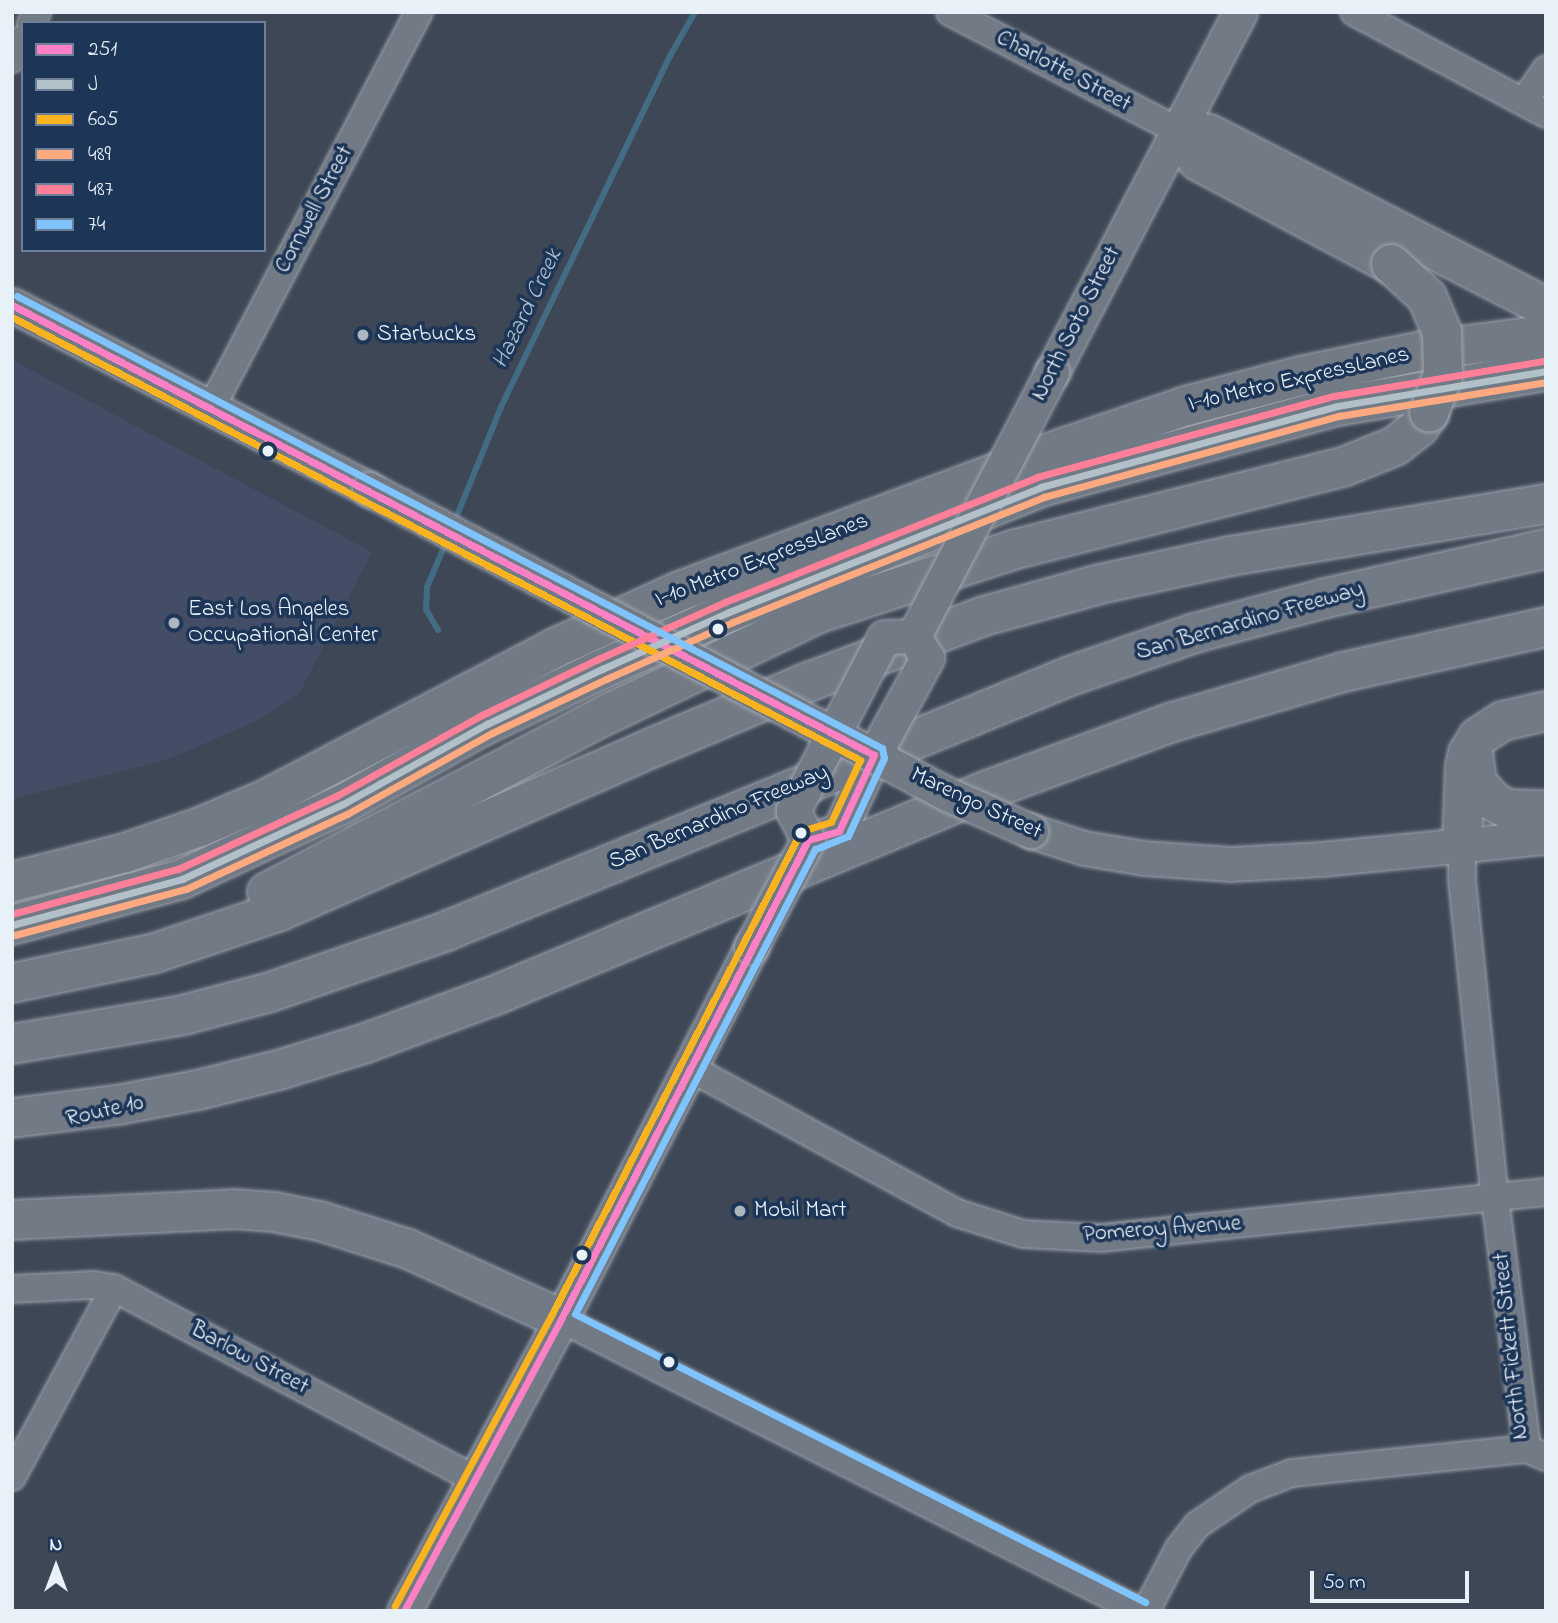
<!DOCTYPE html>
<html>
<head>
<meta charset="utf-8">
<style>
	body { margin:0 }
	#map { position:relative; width:1558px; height:1623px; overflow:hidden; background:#3e4756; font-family:"Indie Flower",sans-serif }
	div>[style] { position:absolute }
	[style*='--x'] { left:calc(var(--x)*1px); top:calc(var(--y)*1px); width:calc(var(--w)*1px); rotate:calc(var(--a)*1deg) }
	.built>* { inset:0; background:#434d65 }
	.stream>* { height:6px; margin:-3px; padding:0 3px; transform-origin:3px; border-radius:3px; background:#436b83 }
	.roads { filter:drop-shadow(0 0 2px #9ea4ac) drop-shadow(0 0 2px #9ea4ac) }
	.minor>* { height:26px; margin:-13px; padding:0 13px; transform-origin:13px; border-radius:13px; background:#727a85 }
	.major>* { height:33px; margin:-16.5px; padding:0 16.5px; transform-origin:16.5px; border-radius:16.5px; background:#727a85 }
	.highway>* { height:38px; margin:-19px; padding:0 19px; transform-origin:19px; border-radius:19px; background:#727a85 }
	.bridges { filter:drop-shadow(0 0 2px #9ea4ac) drop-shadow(0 0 2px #9ea4ac) }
	.major-bridge>* { height:33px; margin:-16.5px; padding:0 16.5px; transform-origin:16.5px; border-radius:16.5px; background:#727a85 }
	.highway-bridge>* { height:38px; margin:-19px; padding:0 19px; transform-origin:19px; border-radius:19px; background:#727a85 }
	.bus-1>* { height:7px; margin:-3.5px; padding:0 3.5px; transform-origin:3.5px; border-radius:3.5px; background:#ff80c5 }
	.bus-2>* { height:7px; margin:-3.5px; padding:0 3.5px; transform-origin:3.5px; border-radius:3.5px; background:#b2c0c9 }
	.bus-3>* { height:7px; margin:-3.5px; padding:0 3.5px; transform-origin:3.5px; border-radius:3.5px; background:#f9b220 }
	.bus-4>* { height:7px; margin:-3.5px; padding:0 3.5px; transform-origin:3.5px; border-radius:3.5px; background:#ffa980 }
	.bus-5>* { height:7px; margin:-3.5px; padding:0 3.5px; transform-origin:3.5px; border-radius:3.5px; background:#ff8098 }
	.bus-6>* { height:7px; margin:-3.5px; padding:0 3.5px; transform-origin:3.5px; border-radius:3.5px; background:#80c4ff }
	.dots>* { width:19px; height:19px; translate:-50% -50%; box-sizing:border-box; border:4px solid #1d3557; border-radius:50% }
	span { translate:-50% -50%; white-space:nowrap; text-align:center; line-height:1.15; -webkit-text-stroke:7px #1d3557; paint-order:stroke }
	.street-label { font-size:23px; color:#e8f1f8 }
	.poi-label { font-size:23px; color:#e8f1f8 }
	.left { translate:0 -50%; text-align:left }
	.water-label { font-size:24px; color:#aec4d0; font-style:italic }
	.frame { position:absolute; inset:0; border:14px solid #e8f1f8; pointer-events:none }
	.legend { position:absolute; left:21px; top:21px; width:245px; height:231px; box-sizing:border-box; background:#1d3557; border:2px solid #6e8097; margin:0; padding:9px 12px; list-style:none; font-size:21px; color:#e8f1f8 }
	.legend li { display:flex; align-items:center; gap:14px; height:35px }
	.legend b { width:35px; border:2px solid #6e8097 }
	.north { position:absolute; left:21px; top:1532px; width:70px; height:70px; -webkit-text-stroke:5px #1d3557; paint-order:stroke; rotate:0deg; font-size:19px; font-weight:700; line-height:28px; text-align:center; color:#e8f1f8 }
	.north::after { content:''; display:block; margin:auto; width:24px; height:32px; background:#e8f1f8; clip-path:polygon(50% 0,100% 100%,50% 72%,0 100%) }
	.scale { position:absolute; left:1310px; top:1571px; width:159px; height:32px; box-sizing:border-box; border:4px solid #e8f1f8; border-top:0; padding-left:9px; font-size:21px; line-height:24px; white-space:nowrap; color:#e8f1f8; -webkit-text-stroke:5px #1d3557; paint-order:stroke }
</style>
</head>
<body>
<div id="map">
	<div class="built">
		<i style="clip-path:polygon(12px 360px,372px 552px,299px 694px,258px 720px,167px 760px,12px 799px)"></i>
	</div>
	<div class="stream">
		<i style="--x:454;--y:523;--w:125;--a:-67.9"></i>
		<i style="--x:501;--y:407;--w:390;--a:-64.3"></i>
		<i style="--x:670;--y:56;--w:51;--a:-60.4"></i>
		<i style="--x:438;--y:630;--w:24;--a:-120"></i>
		<i style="--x:426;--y:609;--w:22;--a:-87"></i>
		<i style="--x:427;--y:587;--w:51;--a:-66.9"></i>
	</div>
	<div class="roads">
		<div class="minor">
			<i style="--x:950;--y:12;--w:256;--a:27.5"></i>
			<i style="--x:1354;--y:12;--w:217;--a:28"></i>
			<i style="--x:31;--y:23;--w:13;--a:-61"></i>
			<i style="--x:12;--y:59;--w:23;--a:-61"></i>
			<i style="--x:1524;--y:101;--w:39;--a:-55"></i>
			<i style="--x:211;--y:408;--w:447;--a:-62.3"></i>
			<i style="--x:1462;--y:844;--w:36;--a:90"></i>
			<i style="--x:1462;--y:880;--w:320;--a:84.1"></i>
			<i style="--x:1495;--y:1198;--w:253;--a:82.7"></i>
			<i style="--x:690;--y:1068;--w:304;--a:28.5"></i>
			<i style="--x:957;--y:1213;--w:69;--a:17.7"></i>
			<i style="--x:1023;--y:1234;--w:78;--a:2.9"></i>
			<i style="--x:1101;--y:1238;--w:447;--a:-5.9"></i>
			<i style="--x:12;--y:1289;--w:82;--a:-2.8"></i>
			<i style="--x:94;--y:1285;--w:20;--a:9"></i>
			<i style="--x:114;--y:1288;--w:408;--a:27.9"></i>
			<i style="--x:561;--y:1319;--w:648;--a:26.76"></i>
			<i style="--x:12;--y:1477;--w:215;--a:-61.6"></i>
			<i style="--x:1146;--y:1611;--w:71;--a:-62.4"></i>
			<i style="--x:1179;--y:1548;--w:29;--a:-52"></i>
			<i style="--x:1197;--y:1525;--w:64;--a:-34.2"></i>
			<i style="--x:1250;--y:1489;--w:45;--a:-20.9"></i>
			<i style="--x:1292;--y:1473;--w:47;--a:-6.1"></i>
			<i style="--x:1339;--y:1468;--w:189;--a:-5.8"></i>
			<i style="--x:1527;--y:1449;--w:21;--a:23"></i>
		</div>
		<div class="major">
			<i style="--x:12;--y:305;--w:402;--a:27.3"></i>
			<i style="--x:1052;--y:372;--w:406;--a:-62.4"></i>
			<i style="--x:1031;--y:831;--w:56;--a:17.8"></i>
			<i style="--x:1084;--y:848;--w:61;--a:9.5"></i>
			<i style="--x:1144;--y:858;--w:87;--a:3.9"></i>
			<i style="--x:1231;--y:864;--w:90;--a:-3.2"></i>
			<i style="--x:1321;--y:859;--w:226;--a:-5.6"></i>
			<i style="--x:808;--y:840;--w:32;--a:-16"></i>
			<i style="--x:839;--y:831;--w:84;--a:-65.3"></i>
			<i style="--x:404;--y:1611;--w:332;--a:-61.7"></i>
			<i style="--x:561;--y:1319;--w:418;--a:-62.9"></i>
		</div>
		<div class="highway">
			<i style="--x:1177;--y:130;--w:32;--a:7"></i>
			<i style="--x:1209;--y:134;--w:379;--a:27.2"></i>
			<i style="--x:1177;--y:130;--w:37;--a:56"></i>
			<i style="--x:1198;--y:161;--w:219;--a:28.1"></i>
			<i style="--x:1473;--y:753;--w:30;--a:82"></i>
			<i style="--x:1477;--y:783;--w:25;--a:48"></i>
			<i style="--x:1494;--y:802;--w:16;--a:27"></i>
			<i style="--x:1508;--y:809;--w:38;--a:2"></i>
			<i style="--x:1462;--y:844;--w:77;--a:-87.8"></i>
			<i style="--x:1465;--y:767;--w:14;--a:-78"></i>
			<i style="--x:1468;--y:753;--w:19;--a:-58"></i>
			<i style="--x:1478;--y:737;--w:30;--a:-33"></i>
			<i style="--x:1503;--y:721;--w:44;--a:-13.1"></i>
			<i style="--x:12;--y:882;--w:117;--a:-14.4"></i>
			<i style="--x:125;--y:853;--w:79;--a:-19.1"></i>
			<i style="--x:200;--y:827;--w:72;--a:-23"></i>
			<i style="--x:266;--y:799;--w:328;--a:-27.6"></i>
			<i style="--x:557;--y:647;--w:135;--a:-24.5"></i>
			<i style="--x:680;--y:591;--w:412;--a:-20.5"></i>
			<i style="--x:1066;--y:447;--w:127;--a:-18.9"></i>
			<i style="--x:1186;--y:406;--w:118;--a:-14.7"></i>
			<i style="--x:1300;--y:376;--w:125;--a:-11.6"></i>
			<i style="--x:1422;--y:351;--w:125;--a:-7.4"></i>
			<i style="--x:267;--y:892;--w:389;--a:-27.6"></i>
			<i style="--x:612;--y:712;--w:229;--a:-25.6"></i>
			<i style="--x:819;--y:613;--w:207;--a:-18"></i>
			<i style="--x:1016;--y:549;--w:337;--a:-14.1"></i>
			<i style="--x:1343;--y:467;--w:56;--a:-22"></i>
			<i style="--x:1395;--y:446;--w:31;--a:-38"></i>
			<i style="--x:1419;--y:427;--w:17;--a:-54"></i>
			<i style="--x:12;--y:925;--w:176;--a:-15.1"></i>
			<i style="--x:182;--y:879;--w:178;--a:-25"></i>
			<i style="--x:343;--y:804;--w:165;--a:-29.1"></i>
			<i style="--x:487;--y:724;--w:127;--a:-25.6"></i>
			<i style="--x:602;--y:669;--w:139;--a:-24.2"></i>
			<i style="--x:729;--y:612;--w:336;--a:-21.8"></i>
			<i style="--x:1041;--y:487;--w:307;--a:-15.3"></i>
			<i style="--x:1337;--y:406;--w:212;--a:-9.5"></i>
			<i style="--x:12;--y:983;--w:146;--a:-11.8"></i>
			<i style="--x:155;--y:953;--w:132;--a:-18.6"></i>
			<i style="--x:280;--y:911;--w:411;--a:-23.7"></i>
			<i style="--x:656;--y:746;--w:168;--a:-22.8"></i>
			<i style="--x:811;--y:681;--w:185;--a:-20.6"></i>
			<i style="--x:984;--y:616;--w:120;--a:-15.4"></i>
			<i style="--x:1100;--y:584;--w:134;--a:-12.1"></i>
			<i style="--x:1231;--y:556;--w:319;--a:-9.4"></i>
			<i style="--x:12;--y:1044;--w:173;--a:-9.6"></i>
			<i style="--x:183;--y:1015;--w:87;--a:-14.7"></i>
			<i style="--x:267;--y:993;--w:187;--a:-19"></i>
			<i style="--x:444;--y:932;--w:676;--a:-22.24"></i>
			<i style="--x:1070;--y:676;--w:132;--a:-19"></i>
			<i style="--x:1195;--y:633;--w:136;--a:-15"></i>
			<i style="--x:1326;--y:598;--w:225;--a:-12.6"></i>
			<i style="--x:12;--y:1118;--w:106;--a:-7.1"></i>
			<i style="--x:117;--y:1105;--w:82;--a:-10.5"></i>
			<i style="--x:198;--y:1090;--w:87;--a:-14"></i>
			<i style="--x:282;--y:1069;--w:85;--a:-17.2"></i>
			<i style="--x:363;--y:1044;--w:144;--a:-20.3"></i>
			<i style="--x:498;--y:994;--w:528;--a:-22.63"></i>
			<i style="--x:985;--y:791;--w:200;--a:-20.2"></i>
			<i style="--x:1173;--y:722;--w:177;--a:-16.4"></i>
			<i style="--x:1343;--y:672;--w:208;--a:-12.5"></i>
			<i style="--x:12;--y:1220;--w:221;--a:-2.8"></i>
			<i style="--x:233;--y:1209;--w:41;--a:4.2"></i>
			<i style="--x:274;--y:1212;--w:47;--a:11.1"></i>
			<i style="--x:320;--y:1221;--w:92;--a:17.7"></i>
			<i style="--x:408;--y:1249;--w:168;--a:24.6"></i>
		</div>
	</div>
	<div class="bridges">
		<div class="major-bridge">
			<i style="--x:369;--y:489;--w:654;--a:27.82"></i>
			<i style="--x:947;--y:794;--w:92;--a:23.8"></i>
			<i style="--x:914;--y:636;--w:298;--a:-62.4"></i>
			<i style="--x:874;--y:755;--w:111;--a:-61.3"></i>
			<i style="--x:927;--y:658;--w:26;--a:-121"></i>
			<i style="--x:751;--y:947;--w:121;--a:-62"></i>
			<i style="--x:808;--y:840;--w:33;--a:-117"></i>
			<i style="--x:793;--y:811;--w:196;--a:-62.4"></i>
			<i style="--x:884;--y:637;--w:30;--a:-2"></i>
		</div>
		<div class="highway-bridge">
			<i style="--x:1391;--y:264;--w:49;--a:42.5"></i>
			<i style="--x:1427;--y:297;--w:38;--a:67"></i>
			<i style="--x:1442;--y:332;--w:43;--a:88.7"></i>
			<i style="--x:1443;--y:375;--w:40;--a:110.2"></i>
		</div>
	</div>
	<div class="bus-1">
		<i style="--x:12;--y:305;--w:972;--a:27.57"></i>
		<i style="--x:404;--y:1611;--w:332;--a:-61.7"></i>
		<i style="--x:561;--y:1319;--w:539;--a:-62.72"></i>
		<i style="--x:808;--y:840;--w:32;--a:-16"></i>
		<i style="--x:839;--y:831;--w:84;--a:-65.3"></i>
	</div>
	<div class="bus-2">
		<i style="--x:12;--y:925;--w:176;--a:-15.1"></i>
		<i style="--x:182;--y:879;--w:178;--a:-25"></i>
		<i style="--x:343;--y:804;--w:165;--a:-29.1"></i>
		<i style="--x:487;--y:724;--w:127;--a:-25.6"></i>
		<i style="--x:602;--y:669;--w:139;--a:-24.2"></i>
		<i style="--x:729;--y:612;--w:336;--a:-21.8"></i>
		<i style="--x:1041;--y:487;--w:307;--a:-15.3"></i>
		<i style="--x:1337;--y:406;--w:212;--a:-9.5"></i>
	</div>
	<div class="bus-3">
		<i style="--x:12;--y:317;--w:957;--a:27.58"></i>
		<i style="--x:860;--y:760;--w:68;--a:115.1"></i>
		<i style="--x:831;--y:822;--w:28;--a:163"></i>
		<i style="--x:804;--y:830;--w:7;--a:135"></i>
		<i style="--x:799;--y:835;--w:539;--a:117.28"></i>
		<i style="--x:552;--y:1314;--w:332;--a:118.3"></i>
	</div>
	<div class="bus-4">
		<i style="--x:15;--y:935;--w:177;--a:-15.1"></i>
		<i style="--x:186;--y:889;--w:178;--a:-25"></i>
		<i style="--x:347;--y:814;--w:166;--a:-29.2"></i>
		<i style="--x:492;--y:733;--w:126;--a:-25.3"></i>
		<i style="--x:606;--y:679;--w:139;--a:-24.2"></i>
		<i style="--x:733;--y:622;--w:335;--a:-21.9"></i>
		<i style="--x:1044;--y:497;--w:306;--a:-15.4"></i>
		<i style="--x:1339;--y:416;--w:210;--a:-9.3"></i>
	</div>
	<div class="bus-5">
		<i style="--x:12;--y:914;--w:172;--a:-15.2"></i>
		<i style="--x:178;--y:869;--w:176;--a:-24.8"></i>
		<i style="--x:338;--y:795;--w:165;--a:-29.1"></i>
		<i style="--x:482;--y:715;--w:129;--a:-25.8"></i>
		<i style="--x:598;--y:659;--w:139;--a:-24.2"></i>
		<i style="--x:725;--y:602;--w:336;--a:-21.8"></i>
		<i style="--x:1037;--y:477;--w:308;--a:-15.3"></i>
		<i style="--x:1334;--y:396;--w:213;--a:-9.5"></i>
	</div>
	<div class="bus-6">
		<i style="--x:17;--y:296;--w:976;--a:27.59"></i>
		<i style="--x:882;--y:748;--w:10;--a:79"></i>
		<i style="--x:884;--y:758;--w:86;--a:114.8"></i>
		<i style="--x:848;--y:836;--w:35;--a:158"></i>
		<i style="--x:815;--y:849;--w:523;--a:117.3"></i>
		<i style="--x:575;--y:1314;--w:639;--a:26.81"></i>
	</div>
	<div class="dots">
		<i style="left:363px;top:335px;background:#acb6bf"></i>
		<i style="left:268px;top:451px;background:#e8f1f8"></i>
		<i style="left:174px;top:623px;background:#acb6bf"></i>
		<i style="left:718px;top:629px;background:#e8f1f8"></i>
		<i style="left:801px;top:833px;background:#e8f1f8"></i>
		<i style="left:740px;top:1211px;background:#acb6bf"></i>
		<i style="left:582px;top:1255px;background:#e8f1f8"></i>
		<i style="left:669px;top:1362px;background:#e8f1f8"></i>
	</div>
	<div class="street-label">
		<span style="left:1063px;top:72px;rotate:28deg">Charlotte Street</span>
		<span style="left:315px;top:210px;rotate:-62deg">Cornwell Street</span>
		<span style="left:1077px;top:324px;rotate:-63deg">North Soto Street</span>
		<span style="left:1299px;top:380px;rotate:-13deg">I-10 Metro ExpressLanes</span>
		<span style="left:762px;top:561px;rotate:-21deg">I-10 Metro ExpressLanes</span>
		<span style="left:1250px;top:622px;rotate:-16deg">San Bernardino Freeway</span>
		<span style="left:976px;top:804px;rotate:25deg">Marengo Street</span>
		<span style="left:719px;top:818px;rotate:-23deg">San Bernardino Freeway</span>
		<span style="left:105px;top:1112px;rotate:-13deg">Route 10</span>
		<span style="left:1162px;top:1230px;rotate:-4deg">Pomeroy Avenue</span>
		<span style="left:1512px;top:1346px;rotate:-96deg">North Fickett Street</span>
		<span style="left:249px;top:1359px;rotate:28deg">Barlow Street</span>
	</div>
	<div class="poi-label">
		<span class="left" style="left:377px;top:335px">Starbucks</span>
		<span class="left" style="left:188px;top:623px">East Los Angeles<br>Occupational Center</span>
		<span class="left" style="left:754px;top:1211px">Mobil Mart</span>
	</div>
	<div class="water-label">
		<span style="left:528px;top:309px;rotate:-64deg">Hazard Creek</span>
	</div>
	<div class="frame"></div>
	<ul class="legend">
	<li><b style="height:9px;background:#ff80c5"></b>251</li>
	<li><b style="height:9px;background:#b2c0c9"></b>J</li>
	<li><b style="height:9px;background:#f9b220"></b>605</li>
	<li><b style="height:9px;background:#ffa980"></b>489</li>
	<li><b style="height:9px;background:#ff8098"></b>487</li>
	<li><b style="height:9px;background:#80c4ff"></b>74</li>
	</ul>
	<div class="north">N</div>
	<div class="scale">50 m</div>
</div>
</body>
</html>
